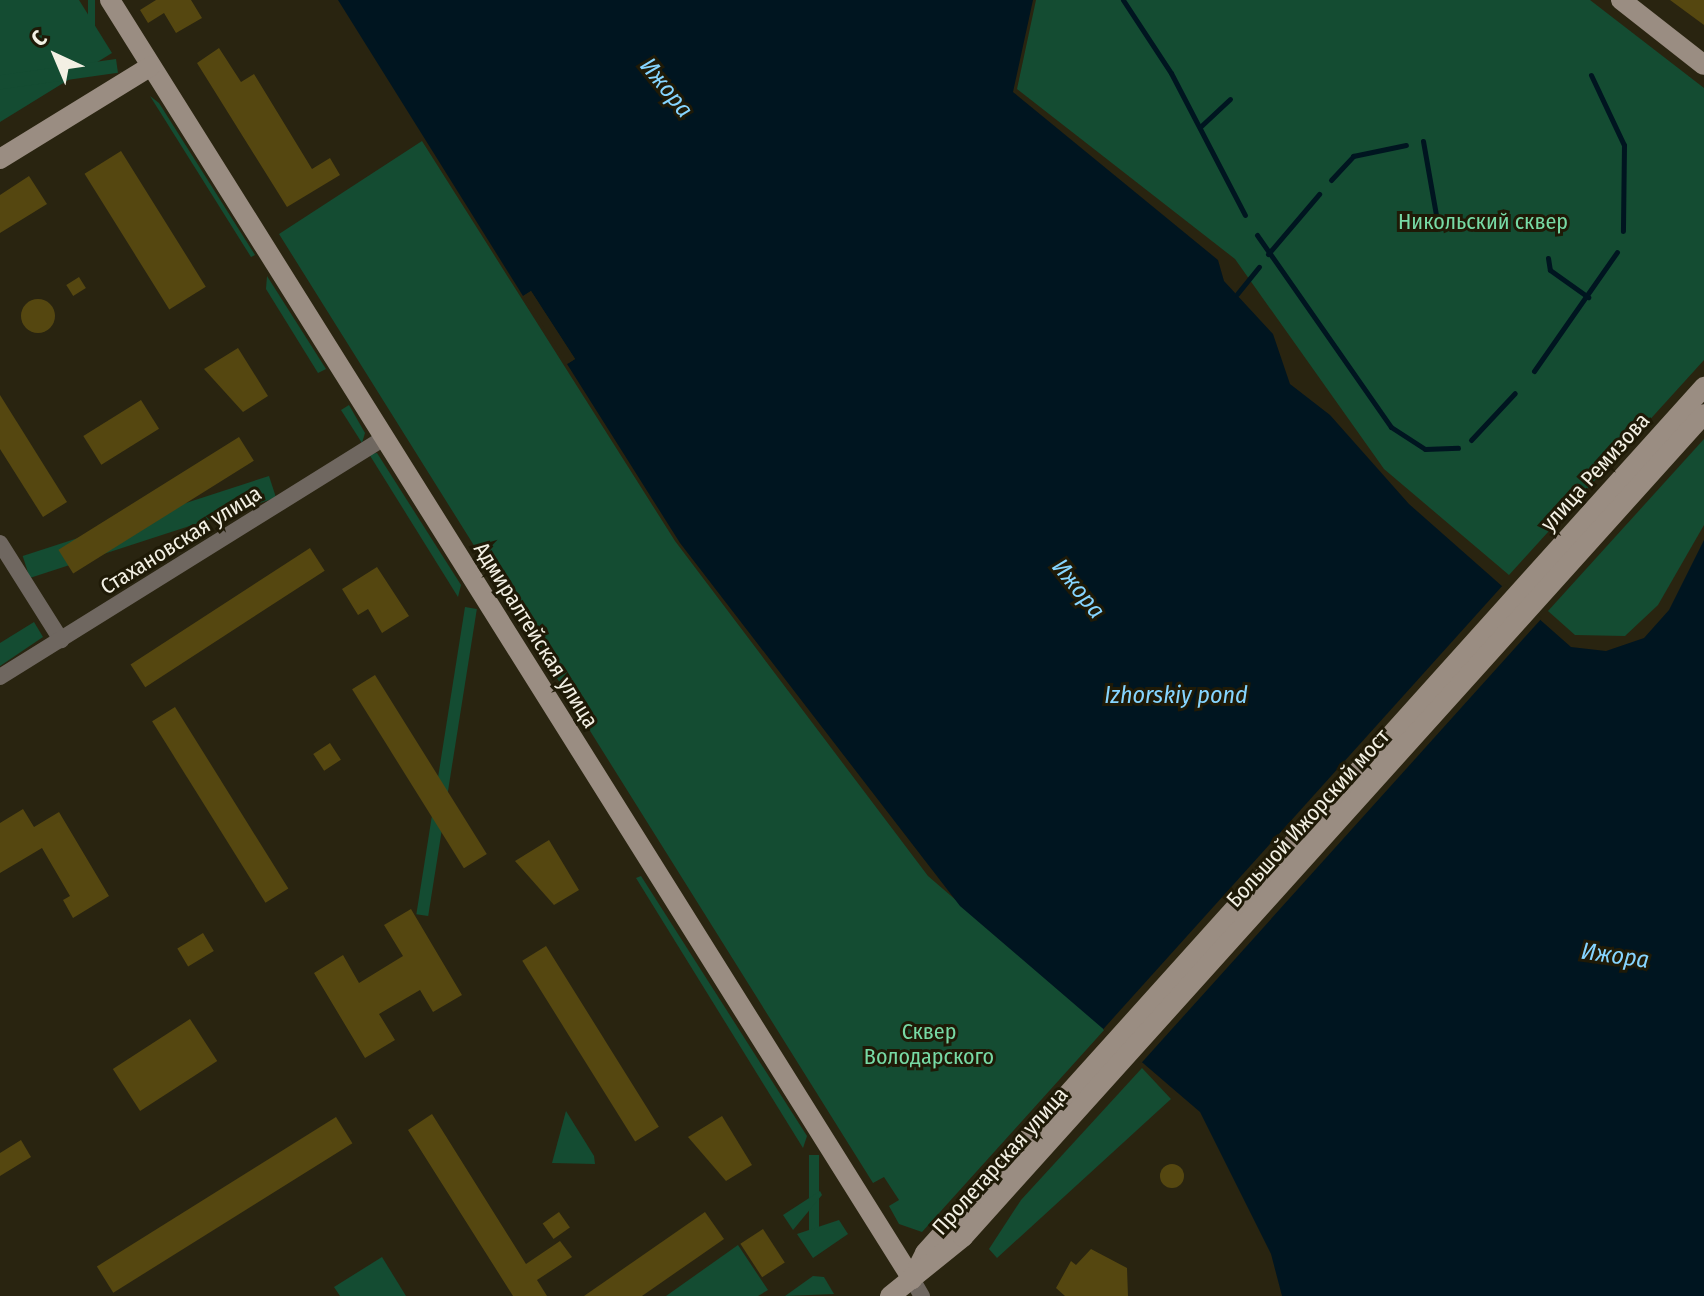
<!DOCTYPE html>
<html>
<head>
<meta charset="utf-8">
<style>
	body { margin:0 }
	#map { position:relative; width:1704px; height:1296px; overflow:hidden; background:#292410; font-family:"Fira Sans Condensed",sans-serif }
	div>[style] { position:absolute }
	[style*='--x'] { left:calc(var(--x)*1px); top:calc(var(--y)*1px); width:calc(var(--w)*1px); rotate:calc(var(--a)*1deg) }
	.green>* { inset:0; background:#144c32; transform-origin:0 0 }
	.water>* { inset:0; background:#001520 }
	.pier>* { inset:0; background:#292410; transform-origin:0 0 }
	.stream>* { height:5px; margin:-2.5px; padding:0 2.5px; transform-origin:2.5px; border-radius:2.5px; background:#001520 }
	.building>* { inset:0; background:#554710; transform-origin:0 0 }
	.round { border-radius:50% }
	.street>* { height:16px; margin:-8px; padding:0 8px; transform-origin:8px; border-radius:8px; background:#6f6760 }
	.secondary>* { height:20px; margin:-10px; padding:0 10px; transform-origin:10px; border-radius:10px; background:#9a8d82 }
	span { translate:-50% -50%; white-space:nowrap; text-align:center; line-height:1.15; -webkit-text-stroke:6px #1f1a07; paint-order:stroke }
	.park-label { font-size:22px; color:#77daa5 }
	.street-label { font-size:22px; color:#f3f0e4 }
	.water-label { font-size:24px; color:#86d5ff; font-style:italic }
	.north { position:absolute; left:16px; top:16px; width:80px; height:80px; -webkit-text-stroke:6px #1f1a07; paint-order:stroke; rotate:316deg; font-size:22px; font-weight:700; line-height:32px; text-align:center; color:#f3f0e4 }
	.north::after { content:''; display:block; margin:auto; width:28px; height:36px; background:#f3f0e4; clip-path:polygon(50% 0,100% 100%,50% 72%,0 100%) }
</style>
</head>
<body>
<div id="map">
	<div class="green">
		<i style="clip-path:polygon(0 0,79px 0,112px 53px,0 122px)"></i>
		<i style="left:88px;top:0;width:7px;height:57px"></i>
		<i style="clip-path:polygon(1036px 0,1590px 0,1704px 88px,1704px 360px,1509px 575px,1384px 469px,1235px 259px,1017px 89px)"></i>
		<i style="left:116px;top:59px;width:14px;height:136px;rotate:82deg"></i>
		<i style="clip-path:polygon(150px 96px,159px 103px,255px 255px,251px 257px)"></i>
		<i style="clip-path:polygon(422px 141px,675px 541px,928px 876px,1105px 1029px,922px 1232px,899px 1224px,889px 1206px,899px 1200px,884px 1177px,873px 1183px,279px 234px)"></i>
		<i style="clip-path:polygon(267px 276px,326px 369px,318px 373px,266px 289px)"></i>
		<i style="clip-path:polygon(349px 405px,365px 433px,362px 443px,341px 410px)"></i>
		<i style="clip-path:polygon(1704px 439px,1704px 525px,1658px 605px,1625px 636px,1575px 635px,1548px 611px)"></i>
		<i style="clip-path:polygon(377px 453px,461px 585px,458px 597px,369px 454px)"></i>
		<i style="left:269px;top:476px;width:23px;height:259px;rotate:72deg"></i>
		<i style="left:465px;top:607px;width:12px;height:311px;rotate:9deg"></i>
		<i style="clip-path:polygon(34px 622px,43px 637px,0 666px,0 643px)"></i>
		<i style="clip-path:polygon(641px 876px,807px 1136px,803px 1148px,636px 878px)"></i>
		<i style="clip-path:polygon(1142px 1068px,1171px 1099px,997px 1258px,989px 1249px,1021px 1200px)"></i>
		<i style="clip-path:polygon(566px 1111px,594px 1156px,595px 1164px,552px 1163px)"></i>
		<i style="left:809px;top:1155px;width:10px;height:87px"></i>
		<i style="clip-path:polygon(820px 1191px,822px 1195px,793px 1230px,783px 1215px)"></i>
		<i style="clip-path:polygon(839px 1220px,848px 1234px,813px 1258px,797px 1234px)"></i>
		<i style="clip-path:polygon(738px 1245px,768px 1290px,758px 1296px,666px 1296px)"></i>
		<i style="clip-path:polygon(382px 1257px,406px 1296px,340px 1296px,334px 1287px)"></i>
		<i style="clip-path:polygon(813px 1276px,824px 1277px,834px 1294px,785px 1296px)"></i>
	</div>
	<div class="water">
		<i style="clip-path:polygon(338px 0,1033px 0,1013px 92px,1218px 260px,1224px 281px,1273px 334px,1290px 384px,1330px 415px,1409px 504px,1571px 647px,1606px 651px,1644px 638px,1669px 610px,1704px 540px,1704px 1296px,1282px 1296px,1271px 1254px,1200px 1112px,960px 906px,680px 543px,567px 364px,575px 359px,531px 291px,523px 296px)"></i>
	</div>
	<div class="pier">
		<i style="left:531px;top:291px;width:81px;height:9px;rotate:57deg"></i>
		<i style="left:1504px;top:584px;width:51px;height:599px;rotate:42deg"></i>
	</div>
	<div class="stream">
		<i style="--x:1123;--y:0;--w:87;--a:56.7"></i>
		<i style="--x:1171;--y:73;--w:160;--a:62.5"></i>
		<i style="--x:1591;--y:75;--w:77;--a:64.8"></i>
		<i style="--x:1624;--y:145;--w:86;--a:90.7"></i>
		<i style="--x:1200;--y:127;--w:41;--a:-43"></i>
		<i style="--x:1423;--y:141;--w:75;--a:80"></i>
		<i style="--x:1331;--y:180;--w:33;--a:-47"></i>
		<i style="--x:1353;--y:156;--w:54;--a:-11.7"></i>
		<i style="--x:1257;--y:235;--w:234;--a:55.1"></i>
		<i style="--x:1391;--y:427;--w:40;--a:32.9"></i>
		<i style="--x:1425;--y:449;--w:33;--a:-2"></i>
		<i style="--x:1268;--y:254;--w:79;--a:-49.6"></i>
		<i style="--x:1548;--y:258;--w:12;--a:81"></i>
		<i style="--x:1550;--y:270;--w:47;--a:35.4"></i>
		<i style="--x:1237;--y:294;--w:35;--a:-51"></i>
		<i style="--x:1534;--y:371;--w:145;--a:-55.1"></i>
		<i style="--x:1471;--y:440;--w:64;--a:-46.9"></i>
	</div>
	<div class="building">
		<i style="clip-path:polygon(156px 0,191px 0,202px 18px,176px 33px,164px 13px,148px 23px,140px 10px)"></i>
		<i style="clip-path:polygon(1670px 0,1704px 0,1704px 25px)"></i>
		<i style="clip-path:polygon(219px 48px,241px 82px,254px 74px,312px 169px,330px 158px,340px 175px,287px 207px,197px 63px)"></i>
		<i style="left:121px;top:151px;width:160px;height:43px;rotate:58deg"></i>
		<i style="clip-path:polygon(29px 176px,47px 204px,0 233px,0 195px)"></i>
		<i style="left:79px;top:277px;width:13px;height:15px;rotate:58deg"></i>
		<i class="round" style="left:21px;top:299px;width:34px;height:34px"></i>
		<i style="clip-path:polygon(238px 348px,268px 396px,243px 412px,204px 369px)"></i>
		<i style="clip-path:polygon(0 395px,67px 502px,43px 517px,0 449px)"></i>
		<i style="left:141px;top:400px;width:34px;height:68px;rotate:58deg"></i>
		<i style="left:239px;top:437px;width:28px;height:213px;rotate:58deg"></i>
		<i style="left:310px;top:548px;width:27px;height:214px;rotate:57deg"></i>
		<i style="clip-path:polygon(377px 567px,409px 616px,382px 633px,368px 609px,358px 615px,342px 589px)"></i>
		<i style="left:375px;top:675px;width:211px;height:27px;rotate:58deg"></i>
		<i style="left:175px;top:707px;width:214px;height:27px;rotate:58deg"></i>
		<i style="left:330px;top:743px;width:20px;height:20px;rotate:57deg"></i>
		<i style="clip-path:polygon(23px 809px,34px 827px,59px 812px,109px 896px,73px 918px,63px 900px,70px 896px,42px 848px,0 873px,0 823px)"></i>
		<i style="clip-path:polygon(549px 840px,579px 890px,554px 905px,515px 861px)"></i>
		<i style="clip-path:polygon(411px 909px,462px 995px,433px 1012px,420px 990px,379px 1014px,395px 1040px,365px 1058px,314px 973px,343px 955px,359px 983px,403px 956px,384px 925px)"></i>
		<i style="left:203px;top:933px;width:21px;height:30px;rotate:59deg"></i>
		<i style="left:546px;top:946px;width:213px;height:28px;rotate:58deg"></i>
		<i style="left:190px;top:1019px;width:50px;height:92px;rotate:57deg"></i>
		<i style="clip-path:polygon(432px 1114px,526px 1264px,560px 1241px,572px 1257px,537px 1280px,547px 1296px,513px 1296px,408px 1130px)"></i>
		<i style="clip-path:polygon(722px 1116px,752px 1165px,726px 1181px,688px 1137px)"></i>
		<i style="left:336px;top:1117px;width:31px;height:282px;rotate:58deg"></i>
		<i style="clip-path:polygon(21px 1140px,31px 1157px,0 1176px,0 1153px)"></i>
		<i class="round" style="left:1160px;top:1164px;width:24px;height:24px"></i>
		<i style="left:559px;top:1212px;width:19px;height:20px;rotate:55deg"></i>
		<i style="clip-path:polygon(705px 1212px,724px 1239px,642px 1296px,584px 1296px)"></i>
		<i style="left:763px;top:1229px;width:40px;height:27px;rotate:57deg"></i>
		<i style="clip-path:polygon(1091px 1249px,1127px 1268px,1128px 1296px,1065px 1296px,1056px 1288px,1071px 1261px,1076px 1265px)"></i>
	</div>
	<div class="street">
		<i style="--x:0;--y:543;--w:115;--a:57.8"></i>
		<i style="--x:0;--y:677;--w:452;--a:-31.9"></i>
		<i style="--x:912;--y:1279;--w:20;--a:60"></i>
	</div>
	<div class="secondary">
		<i style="--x:110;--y:0;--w:1510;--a:57.91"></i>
		<i style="--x:1621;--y:0;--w:105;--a:38.1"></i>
		<i style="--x:0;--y:159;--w:177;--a:-31.6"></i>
		<i style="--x:912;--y:1279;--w:29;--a:-63"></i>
		<i style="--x:925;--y:1253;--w:1165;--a:-48.03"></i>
		<i style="--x:890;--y:1296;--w:94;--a:-38.9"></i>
		<i style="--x:963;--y:1237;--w:1107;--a:-48"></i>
	</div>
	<div class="park-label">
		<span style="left:1483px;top:222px">Никольский сквер</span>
		<span style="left:929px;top:1044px">Сквер<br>Володарского</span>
	</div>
	<div class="street-label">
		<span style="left:1595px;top:472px;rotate:-48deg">улица Ремизова</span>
		<span style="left:181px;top:540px;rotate:-32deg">Стахановская улица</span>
		<span style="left:536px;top:635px;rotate:58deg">Адмиралтейская улица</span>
		<span style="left:1308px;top:818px;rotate:-48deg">Большой Ижорский мост</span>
		<span style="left:1000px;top:1161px;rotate:-48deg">Пролетарская улица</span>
	</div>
	<div class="water-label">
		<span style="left:666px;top:88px;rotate:51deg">Ижора</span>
		<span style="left:1078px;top:589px;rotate:51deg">Ижора</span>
		<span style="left:1176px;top:696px">Izhorskiy pond</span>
		<span style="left:1615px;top:956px;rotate:8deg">Ижора</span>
	</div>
	<div class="north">С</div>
</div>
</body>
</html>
